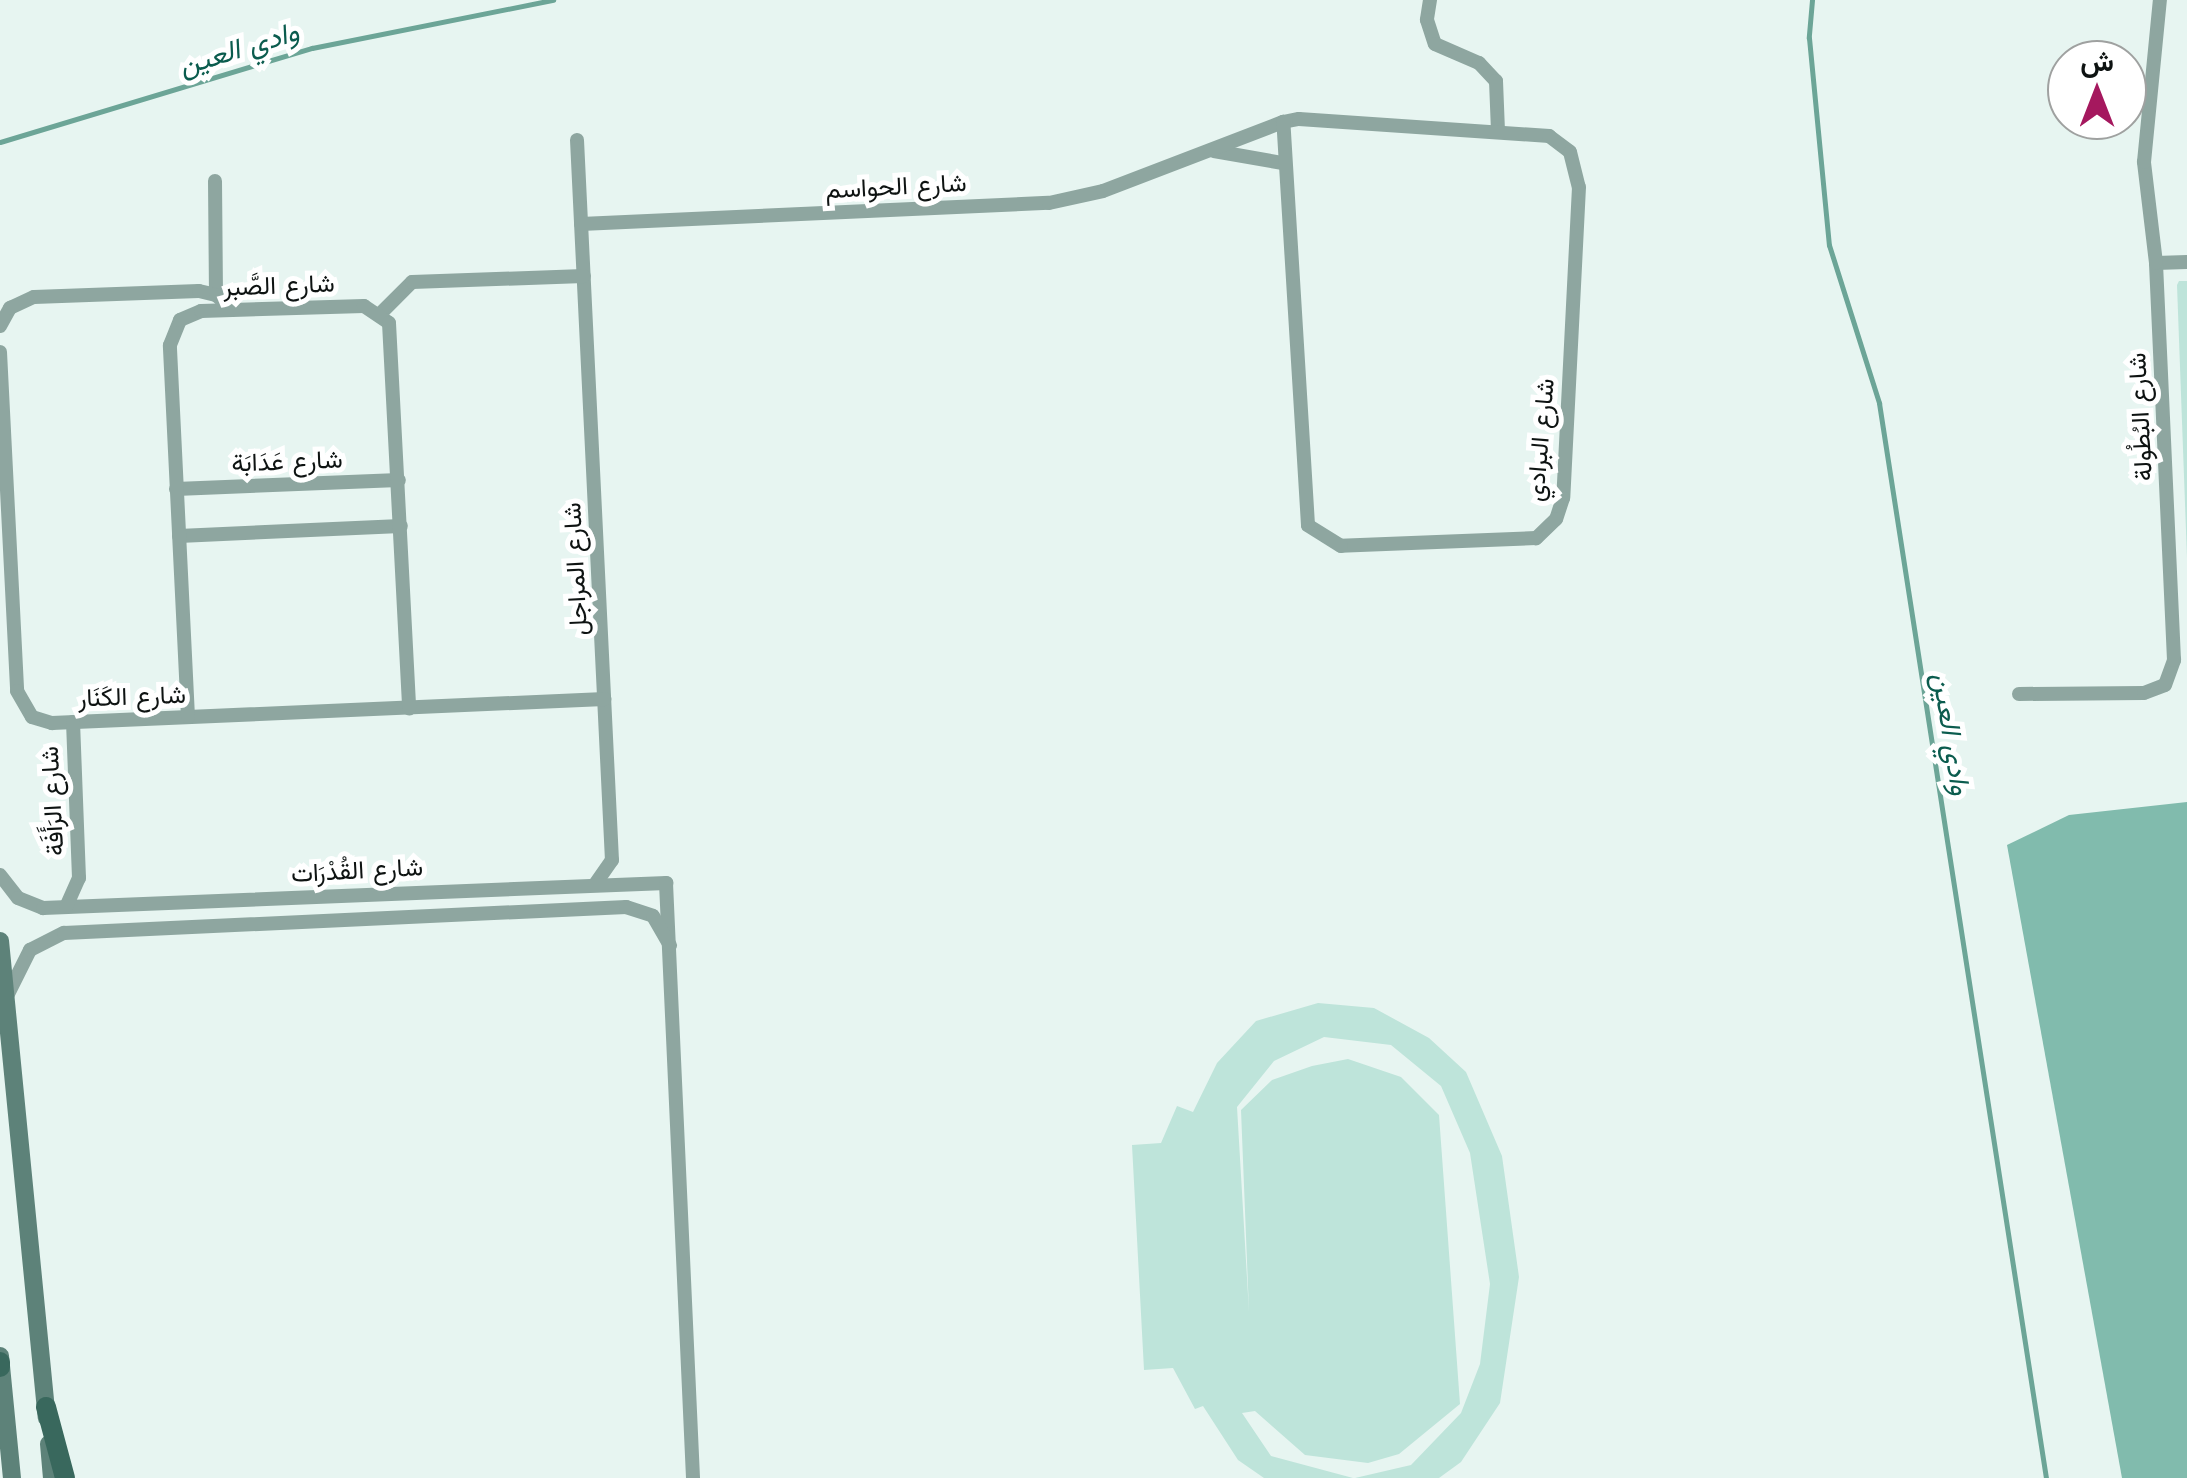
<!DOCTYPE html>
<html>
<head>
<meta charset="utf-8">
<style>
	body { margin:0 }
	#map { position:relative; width:2187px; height:1478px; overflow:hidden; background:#e7f5f1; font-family:"Work Sans",Vazirmatn,sans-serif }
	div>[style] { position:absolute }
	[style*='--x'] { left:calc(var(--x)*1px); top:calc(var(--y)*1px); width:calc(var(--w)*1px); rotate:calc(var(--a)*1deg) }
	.green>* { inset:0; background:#bee4da }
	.forest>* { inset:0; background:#81bbad }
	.stream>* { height:5px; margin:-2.5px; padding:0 2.5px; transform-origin:2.5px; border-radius:2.5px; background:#6ca597 }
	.street>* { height:14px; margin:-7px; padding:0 7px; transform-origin:7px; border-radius:7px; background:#8ea6a0 }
	.secondary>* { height:18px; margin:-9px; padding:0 9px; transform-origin:9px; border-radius:9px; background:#5d8279 }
	.primary>* { height:20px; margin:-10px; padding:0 10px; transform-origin:10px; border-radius:10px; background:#39685d }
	span { translate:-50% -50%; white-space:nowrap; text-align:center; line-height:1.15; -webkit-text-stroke:10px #fff; paint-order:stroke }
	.street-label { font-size:25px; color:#0e1312 }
	.water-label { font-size:28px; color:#0b5c4e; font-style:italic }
	.north { position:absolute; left:2047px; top:40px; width:100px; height:100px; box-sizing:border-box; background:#fff; border:2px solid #9fa1a0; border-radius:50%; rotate:0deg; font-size:28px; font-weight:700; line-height:40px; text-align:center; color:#0e1312 }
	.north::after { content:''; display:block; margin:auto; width:35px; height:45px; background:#a5185e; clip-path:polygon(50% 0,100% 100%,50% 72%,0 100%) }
</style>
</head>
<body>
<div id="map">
	<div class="green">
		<i style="clip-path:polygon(2179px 281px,2187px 281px,2187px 558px,2177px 285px)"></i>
		<i style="clip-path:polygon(1318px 1003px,1374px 1008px,1429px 1038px,1466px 1072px,1502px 1156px,1519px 1277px,1500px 1403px,1461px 1462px,1439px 1478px,1355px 1478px,1411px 1465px,1461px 1413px,1480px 1364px,1490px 1284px,1470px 1153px,1441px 1086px,1391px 1045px,1324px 1037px,1274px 1061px,1237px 1107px,1249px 1312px,1241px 1110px,1272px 1080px,1312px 1066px,1348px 1059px,1401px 1077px,1439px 1115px,1460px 1404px,1399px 1454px,1368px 1463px,1305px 1455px,1255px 1411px,1242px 1413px,1271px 1456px,1353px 1478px,1264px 1478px,1238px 1460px,1203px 1406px,1195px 1409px,1173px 1368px,1144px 1370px,1132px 1145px,1161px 1143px,1177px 1106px,1193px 1112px,1217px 1063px,1256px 1021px)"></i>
	</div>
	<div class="forest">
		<i style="clip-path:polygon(2187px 802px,2187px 1478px,2122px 1478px,2007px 845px,2069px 815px)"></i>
	</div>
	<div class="stream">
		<i style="--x:1812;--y:0;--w:38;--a:95"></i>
		<i style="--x:1809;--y:38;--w:208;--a:84.5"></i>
		<i style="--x:1829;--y:245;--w:166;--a:72.4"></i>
		<i style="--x:1879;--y:403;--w:1088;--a:81.17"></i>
		<i style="--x:0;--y:142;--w:326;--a:-16.8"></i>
		<i style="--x:312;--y:48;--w:246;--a:-11.3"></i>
	</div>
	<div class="street">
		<i style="--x:1430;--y:0;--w:20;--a:99"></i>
		<i style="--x:1427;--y:20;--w:25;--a:72"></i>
		<i style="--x:1435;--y:44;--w:48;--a:23.4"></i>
		<i style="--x:1479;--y:63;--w:25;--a:47"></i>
		<i style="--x:1496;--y:81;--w:50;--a:87.7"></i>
		<i style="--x:577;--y:140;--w:721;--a:87.22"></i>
		<i style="--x:612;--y:860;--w:28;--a:125"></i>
		<i style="--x:1214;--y:151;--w:70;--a:9.9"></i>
		<i style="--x:215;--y:181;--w:114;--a:89.5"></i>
		<i style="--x:581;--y:224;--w:468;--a:-2.6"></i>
		<i style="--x:1049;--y:203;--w:55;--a:-12.5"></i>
		<i style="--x:1103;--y:191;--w:193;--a:-21"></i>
		<i style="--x:1283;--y:122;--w:16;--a:-11"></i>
		<i style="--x:1299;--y:119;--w:251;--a:3.9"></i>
		<i style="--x:1549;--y:136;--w:26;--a:37"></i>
		<i style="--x:1570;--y:152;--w:36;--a:76"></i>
		<i style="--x:1579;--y:187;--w:311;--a:92.9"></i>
		<i style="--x:1563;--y:498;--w:22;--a:108"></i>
		<i style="--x:1556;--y:519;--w:28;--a:136"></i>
		<i style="--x:1536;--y:538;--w:195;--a:177.7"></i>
		<i style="--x:1341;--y:546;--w:39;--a:-148"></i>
		<i style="--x:1308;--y:525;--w:404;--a:-93.5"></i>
		<i style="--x:2156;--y:263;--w:31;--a:-2"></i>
		<i style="--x:381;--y:313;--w:44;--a:-45"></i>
		<i style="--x:412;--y:282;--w:172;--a:-2"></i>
		<i style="--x:0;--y:326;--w:21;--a:-61"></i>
		<i style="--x:10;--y:308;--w:26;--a:-25"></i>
		<i style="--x:34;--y:297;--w:165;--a:-2.1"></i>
		<i style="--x:199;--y:291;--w:17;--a:13"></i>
		<i style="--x:216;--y:295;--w:22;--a:43"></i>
		<i style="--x:0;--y:352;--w:339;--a:87.1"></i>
		<i style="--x:17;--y:691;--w:30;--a:60"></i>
		<i style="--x:32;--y:717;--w:21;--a:17"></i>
		<i style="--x:52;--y:723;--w:553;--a:-2.49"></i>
		<i style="--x:176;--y:489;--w:223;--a:-2.3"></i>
		<i style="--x:179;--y:536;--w:222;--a:-2.6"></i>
		<i style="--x:2019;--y:694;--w:125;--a:-0.5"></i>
		<i style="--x:2144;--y:693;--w:22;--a:-21"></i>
		<i style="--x:2165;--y:685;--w:27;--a:-70"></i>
		<i style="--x:2174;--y:660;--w:397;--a:-92.6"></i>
		<i style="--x:2156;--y:263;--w:102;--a:-96.8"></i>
		<i style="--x:2144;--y:162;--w:163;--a:-84.4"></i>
		<i style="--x:188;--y:717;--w:372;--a:-92.8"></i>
		<i style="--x:170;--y:345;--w:27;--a:-68"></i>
		<i style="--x:180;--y:320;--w:23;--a:-23"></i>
		<i style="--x:201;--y:311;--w:163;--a:-1.8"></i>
		<i style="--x:364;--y:306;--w:30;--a:34"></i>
		<i style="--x:389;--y:323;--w:386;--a:87"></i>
		<i style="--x:0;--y:875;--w:29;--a:52"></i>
		<i style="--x:18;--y:898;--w:27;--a:22"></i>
		<i style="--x:43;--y:908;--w:624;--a:-2.3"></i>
		<i style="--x:666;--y:883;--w:596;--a:87.4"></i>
		<i style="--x:66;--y:907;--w:32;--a:-66"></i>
		<i style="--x:79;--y:878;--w:156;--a:-92.2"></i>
		<i style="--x:6;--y:998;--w:54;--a:-63.4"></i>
		<i style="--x:30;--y:950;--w:38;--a:-27"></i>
		<i style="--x:64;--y:933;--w:563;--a:-2.65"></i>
		<i style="--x:626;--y:907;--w:28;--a:18"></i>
		<i style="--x:653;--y:916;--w:34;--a:60"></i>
	</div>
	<div class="secondary">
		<i style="--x:0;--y:941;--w:479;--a:84.4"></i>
		<i style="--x:0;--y:1356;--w:123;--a:84.4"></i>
		<i style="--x:49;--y:1444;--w:34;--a:85"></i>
	</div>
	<div class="primary">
		<i style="--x:0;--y:1367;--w:5;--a:-90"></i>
		<i style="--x:46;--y:1407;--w:73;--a:75"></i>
	</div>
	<div class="street-label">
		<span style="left:896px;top:187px;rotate:-3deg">شارع الحواسم</span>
		<span style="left:279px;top:286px;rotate:-2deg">شارع الصَّبر</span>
		<span style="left:2141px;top:417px;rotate:-93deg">شارع البُطُولة</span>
		<span style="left:1541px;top:440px;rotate:-85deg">شارع البرادي</span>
		<span style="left:287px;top:462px;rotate:-2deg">شارع عَدَابَة</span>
		<span style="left:576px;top:569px;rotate:-93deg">شارع المراجل</span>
		<span style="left:132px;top:697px;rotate:-2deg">شارع الكَنَار</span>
		<span style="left:53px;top:801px;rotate:-93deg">شارع الرَأَفَة</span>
		<span style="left:357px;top:871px;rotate:-3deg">شارع القُدْرَات</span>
	</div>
	<div class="water-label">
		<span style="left:239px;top:49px;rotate:-17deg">وادي العين</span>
		<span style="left:1951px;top:734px;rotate:81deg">وادي العين</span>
	</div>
	<div class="north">ش</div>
</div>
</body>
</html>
